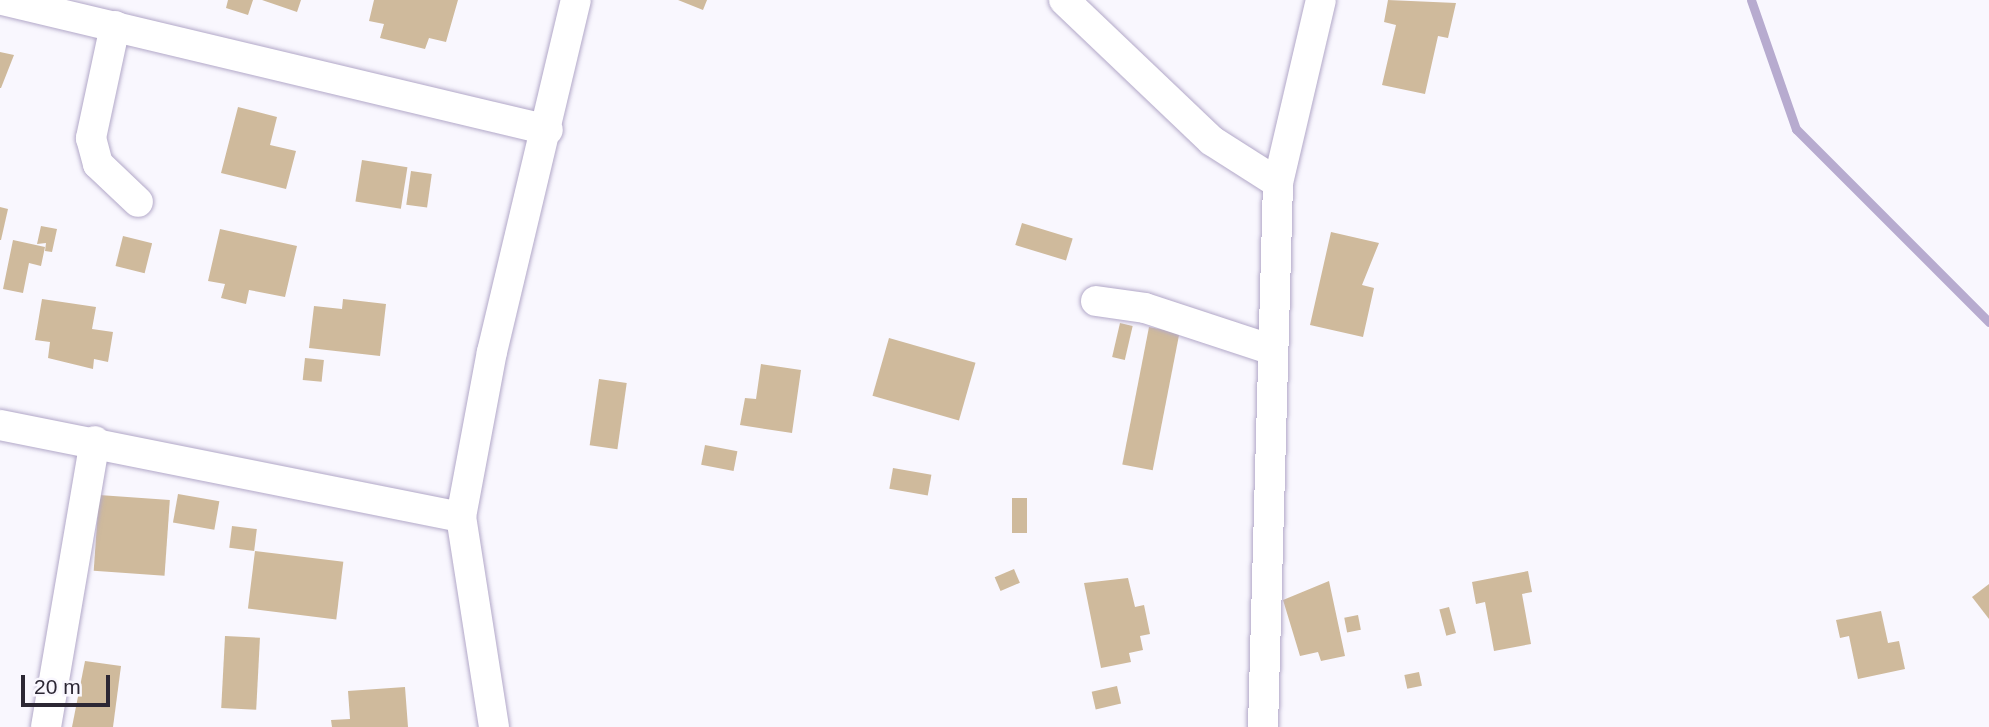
<!DOCTYPE html>
<html>
<head>
<meta charset="utf-8">
<style>
	body { margin:0 }
	#map { position:relative; width:1989px; height:727px; overflow:hidden; background:#f9f7fe; font-family:Helvetica,sans-serif }
	div>[style] { position:absolute }
	[style*='--x'] { left:calc(var(--x)*1px); top:calc(var(--y)*1px); width:calc(var(--w)*1px); rotate:calc(var(--a)*1deg) }
	.stream>* { height:9px; margin:-4.5px; padding:0 4.5px; transform-origin:4.5px; border-radius:4.5px; background:#b7abcf }
	.building>* { inset:0; background:#cfba9c; transform-origin:0 0 }
	.roads { filter:drop-shadow(0 0 2px #b2a8c8) drop-shadow(0 0 2px #b2a8c8) }
	.minor>* { height:30px; margin:-15px; padding:0 15px; transform-origin:15px; border-radius:15px; background:#fff }
	span { translate:-50% -50%; white-space:nowrap; text-align:center; line-height:1.15; -webkit-text-stroke:5px #f9f7fe; paint-order:stroke }
	.scale { position:absolute; left:21px; top:675px; width:89px; height:32px; box-sizing:border-box; border:4px solid #2c2734; border-top:0; padding-left:9px; font-size:21px; line-height:24px; white-space:nowrap; color:#2c2734; -webkit-text-stroke:5px #f9f7fe; paint-order:stroke }
</style>
</head>
<body>
<div id="map">
	<div class="stream">
		<i style="--x:1751;--y:0;--w:137;--a:70.8"></i>
		<i style="--x:1796;--y:129;--w:273;--a:45"></i>
	</div>
	<div class="building">
		<i style="clip-path:polygon(228px 0,253px 0,248px 15px,226px 8px)"></i>
		<i style="clip-path:polygon(262px 0,301px 0,297px 12px)"></i>
		<i style="clip-path:polygon(374px 0,458px 0,446px 42px,429px 38px,425px 49px,380px 38px,384px 24px,369px 21px)"></i>
		<i style="clip-path:polygon(678px 0,707px 0,703px 10px)"></i>
		<i style="clip-path:polygon(1388px 0,1456px 3px,1448px 38px,1438px 36px,1425px 94px,1382px 85px,1396px 25px,1384px 22px)"></i>
		<i style="clip-path:polygon(0 52px,14px 55px,1px 88px,0 88px)"></i>
		<i style="clip-path:polygon(238px 107px,277px 117px,270px 145px,296px 151px,286px 189px,221px 173px)"></i>
		<i style="left:362px;top:160px;width:46px;height:42px;rotate:9deg"></i>
		<i style="left:411px;top:171px;width:21px;height:34px;rotate:8deg"></i>
		<i style="clip-path:polygon(0 207px,8px 209px,1px 240px,0 240px)"></i>
		<i style="left:1022px;top:223px;width:53px;height:23px;rotate:17deg"></i>
		<i style="clip-path:polygon(41px 226px,57px 229px,52px 252px,45px 251px,46px 243px,37px 244px)"></i>
		<i style="clip-path:polygon(220px 229px,297px 246px,285px 297px,249px 290px,246px 304px,221px 298px,225px 284px,208px 281px)"></i>
		<i style="clip-path:polygon(1331px 232px,1379px 243px,1362px 285px,1374px 288px,1363px 337px,1310px 325px)"></i>
		<i style="left:123px;top:236px;width:30px;height:31px;rotate:14deg"></i>
		<i style="clip-path:polygon(13px 240px,45px 247px,41px 266px,29px 263px,23px 293px,3px 289px)"></i>
		<i style="clip-path:polygon(42px 299px,96px 307px,92px 329px,113px 332px,108px 362px,94px 359px,93px 369px,48px 358px,50px 342px,35px 340px)"></i>
		<i style="clip-path:polygon(343px 299px,386px 304px,380px 356px,309px 348px,314px 306px,342px 309px)"></i>
		<i style="left:1120px;top:323px;width:13px;height:35px;rotate:13deg"></i>
		<i style="left:1149px;top:327px;width:31px;height:140px;rotate:11deg"></i>
		<i style="left:889px;top:338px;width:90px;height:60px;rotate:16deg"></i>
		<i style="left:305px;top:358px;width:19px;height:22px;rotate:6deg"></i>
		<i style="clip-path:polygon(761px 364px,801px 370px,792px 433px,740px 425px,745px 398px,756px 399px)"></i>
		<i style="left:599px;top:379px;width:28px;height:67px;rotate:8deg"></i>
		<i style="left:705px;top:445px;width:33px;height:20px;rotate:11deg"></i>
		<i style="left:893px;top:468px;width:39px;height:21px;rotate:10deg"></i>
		<i style="left:178px;top:494px;width:42px;height:29px;rotate:10deg"></i>
		<i style="left:99px;top:495px;width:71px;height:76px;rotate:4deg"></i>
		<i style="left:1012px;top:498px;width:15px;height:35px"></i>
		<i style="left:232px;top:526px;width:25px;height:22px;rotate:7deg"></i>
		<i style="left:255px;top:551px;width:89px;height:58px;rotate:7deg"></i>
		<i style="left:1014px;top:569px;width:15px;height:21px;rotate:67deg"></i>
		<i style="clip-path:polygon(1528px 571px,1532px 592px,1522px 594px,1531px 644px,1494px 651px,1485px 602px,1476px 604px,1472px 582px)"></i>
		<i style="clip-path:polygon(1128px 578px,1135px 607px,1144px 605px,1150px 634px,1140px 636px,1143px 650px,1129px 653px,1131px 662px,1101px 668px,1084px 583px)"></i>
		<i style="clip-path:polygon(1329px 581px,1345px 656px,1321px 661px,1318px 652px,1300px 656px,1283px 600px)"></i>
		<i style="clip-path:polygon(1989px 584px,1989px 619px,1972px 597px)"></i>
		<i style="left:1449px;top:607px;width:27px;height:10px;rotate:75deg"></i>
		<i style="clip-path:polygon(1881px 611px,1888px 643px,1899px 641px,1905px 669px,1858px 679px,1849px 636px,1840px 638px,1836px 620px)"></i>
		<i style="left:1358px;top:615px;width:15px;height:14px;rotate:79deg"></i>
		<i style="left:225px;top:636px;width:35px;height:72px;rotate:3deg"></i>
		<i style="clip-path:polygon(85px 661px,121px 666px,113px 727px,72px 727px)"></i>
		<i style="left:1419px;top:672px;width:14px;height:15px;rotate:78deg"></i>
		<i style="left:1117px;top:686px;width:18px;height:26px;rotate:77deg"></i>
		<i style="clip-path:polygon(405px 687px,408px 727px,332px 727px,331px 720px,350px 719px,348px 691px)"></i>
	</div>
	<div class="roads">
		<div class="minor">
			<i style="--x:2;--y:0;--w:561;--a:13.39"></i>
			<i style="--x:1064;--y:0;--w:204;--a:43.6"></i>
			<i style="--x:1212;--y:141;--w:78;--a:32.5"></i>
			<i style="--x:115;--y:26;--w:115;--a:102.1"></i>
			<i style="--x:91;--y:138;--w:27;--a:75"></i>
			<i style="--x:98;--y:164;--w:55;--a:43.5"></i>
			<i style="--x:1096;--y:301;--w:49;--a:8.1"></i>
			<i style="--x:1145;--y:308;--w:132;--a:18.2"></i>
			<i style="--x:0;--y:425;--w:470;--a:11.3"></i>
			<i style="--x:46;--y:727;--w:290;--a:-80.3"></i>
			<i style="--x:494;--y:727;--w:213;--a:-98.9"></i>
			<i style="--x:461;--y:517;--w:168;--a:-79.4"></i>
			<i style="--x:492;--y:352;--w:362;--a:-76.6"></i>
			<i style="--x:1263;--y:727;--w:544;--a:-88.42"></i>
			<i style="--x:1278;--y:183;--w:188;--a:-76.8"></i>
		</div>
	</div>
	<div class="scale">20 m</div>
</div>
</body>
</html>
